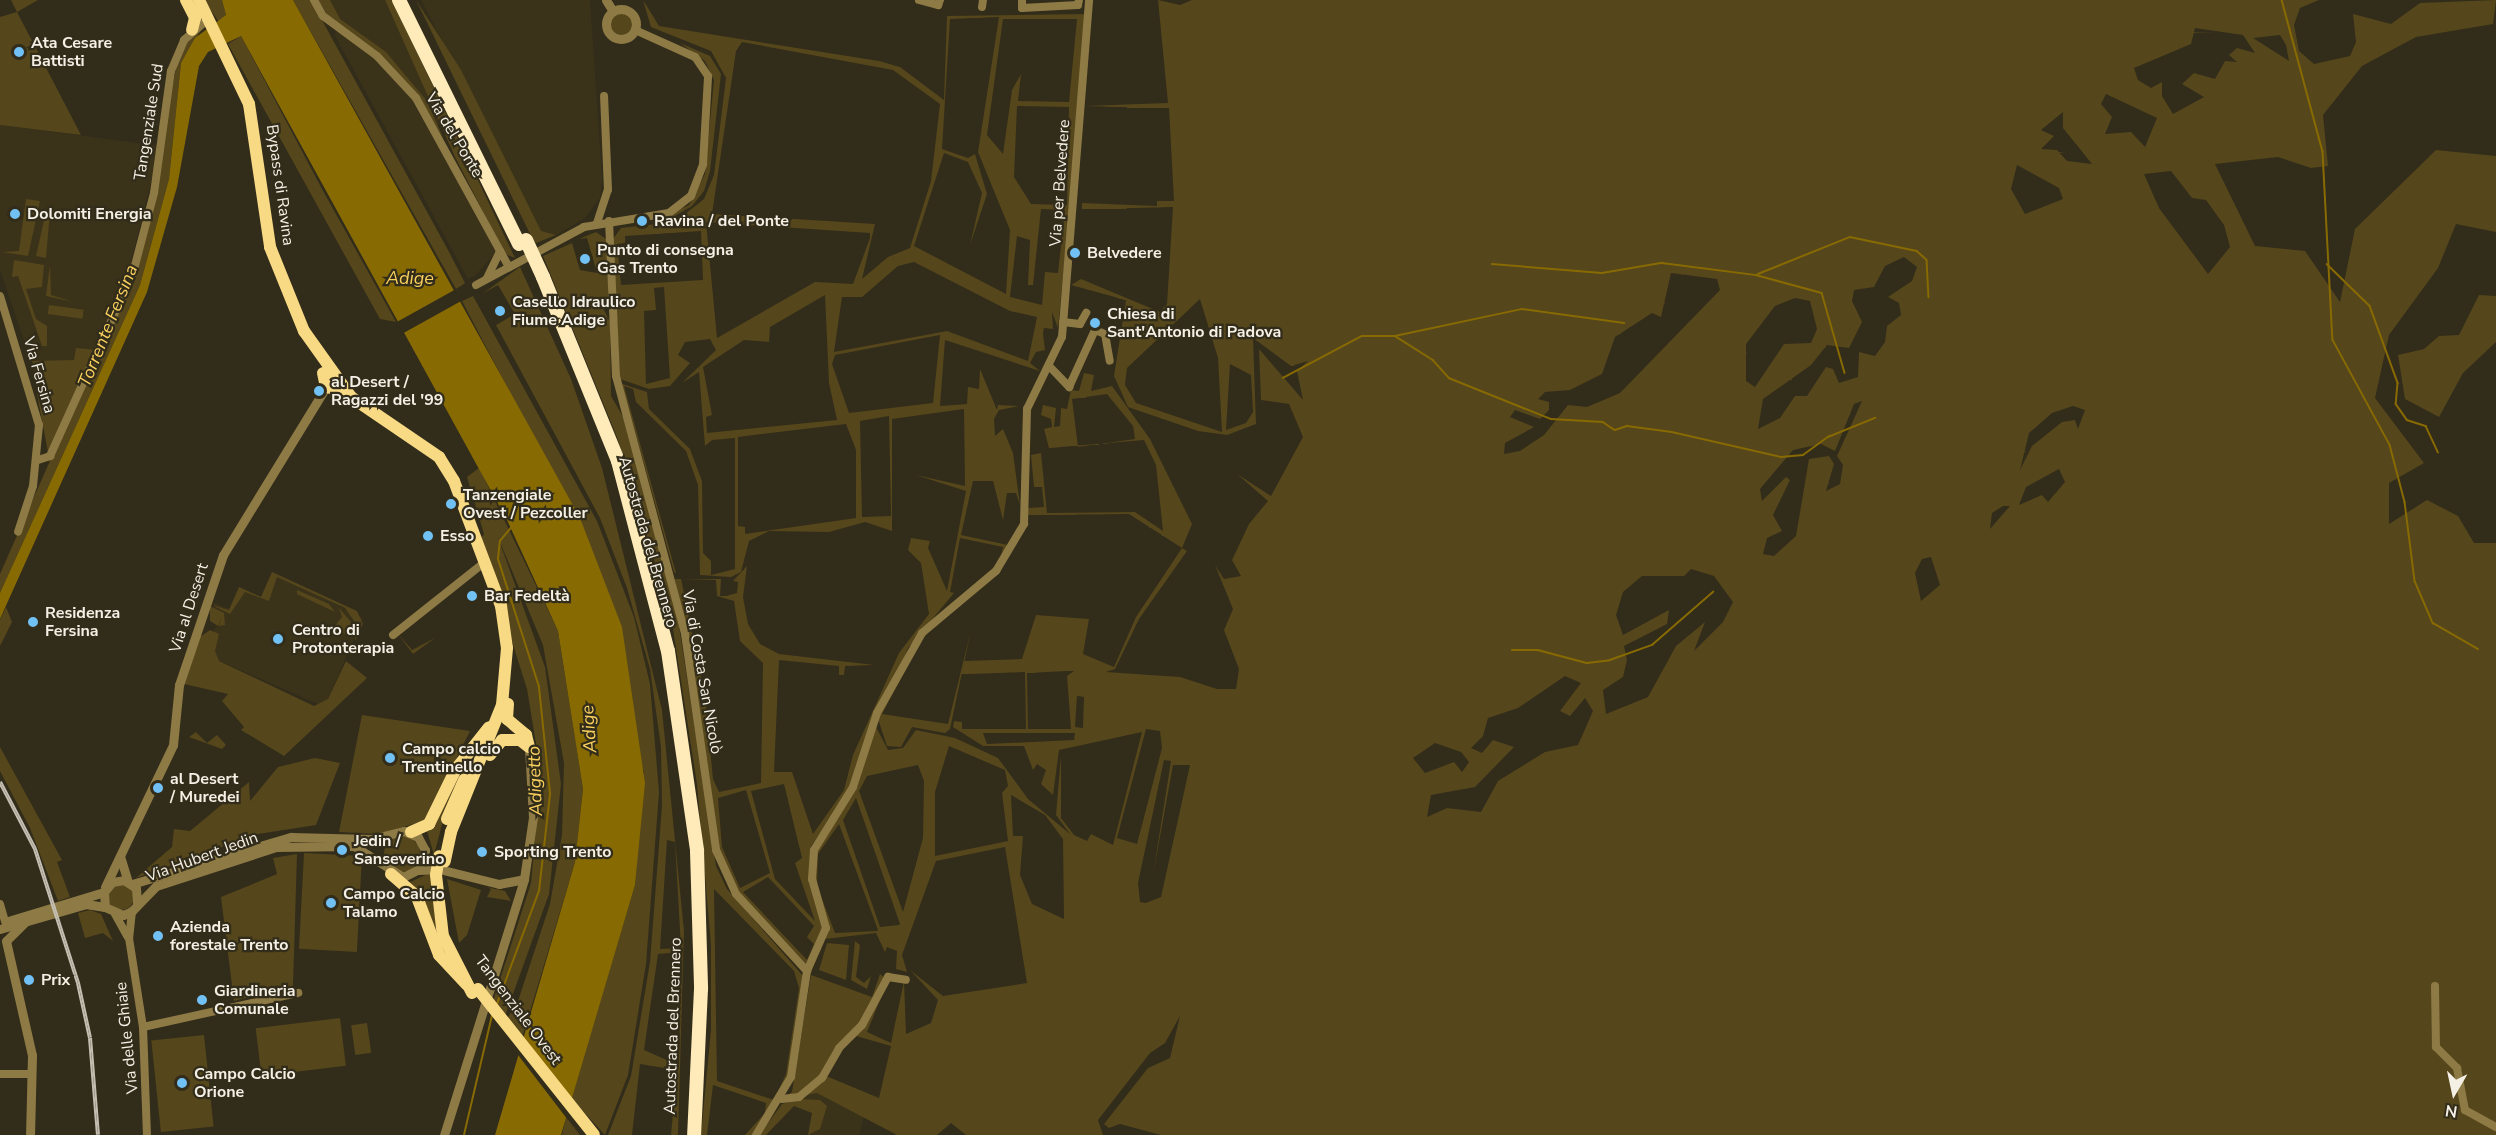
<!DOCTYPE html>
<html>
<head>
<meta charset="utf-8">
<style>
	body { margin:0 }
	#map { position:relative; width:2496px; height:1135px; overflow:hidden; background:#322c1a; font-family:"Nunito Sans",sans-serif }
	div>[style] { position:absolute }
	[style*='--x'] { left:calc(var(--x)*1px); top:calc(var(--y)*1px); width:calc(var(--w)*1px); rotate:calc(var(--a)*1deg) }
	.built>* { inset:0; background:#3b321a }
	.green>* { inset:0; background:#55461b; transform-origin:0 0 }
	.round { border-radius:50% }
	.water>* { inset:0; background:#886a03 }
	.pier>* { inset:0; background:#322c1a; transform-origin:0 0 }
	.stream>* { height:1.5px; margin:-0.75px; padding:0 0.75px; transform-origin:0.75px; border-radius:0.75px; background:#886a03 }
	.minor>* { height:8px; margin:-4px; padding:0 4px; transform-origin:4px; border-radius:4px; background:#8e7a45 }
	.tertiary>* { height:9px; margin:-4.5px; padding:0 4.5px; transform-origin:4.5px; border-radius:4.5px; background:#8e7a45 }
	.tertiary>.ring { margin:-4.5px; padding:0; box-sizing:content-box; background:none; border:9px solid #8e7a45; border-radius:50% }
	.trunk>* { height:12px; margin:-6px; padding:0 6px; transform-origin:6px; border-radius:6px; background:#f8d984 }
	.motorway>* { height:14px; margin:-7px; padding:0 7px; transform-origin:7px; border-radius:7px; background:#feebb9 }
	.rail>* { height:4px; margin-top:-2px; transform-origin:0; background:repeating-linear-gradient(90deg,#322c1a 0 4.5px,#c4bfb2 0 9px); box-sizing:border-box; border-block:2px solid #c4bfb2 }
	.trunk-bridge>* { height:12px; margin:-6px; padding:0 6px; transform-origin:6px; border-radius:6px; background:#f8d984 }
	.motorway-bridge>* { height:14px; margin:-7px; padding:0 7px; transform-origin:7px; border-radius:7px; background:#feebb9 }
	.dots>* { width:16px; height:16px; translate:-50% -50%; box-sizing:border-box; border:3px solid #322c1a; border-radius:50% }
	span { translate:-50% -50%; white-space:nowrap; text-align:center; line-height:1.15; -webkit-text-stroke:4.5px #322c1a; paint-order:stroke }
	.poi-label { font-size:16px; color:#f5f0e5; font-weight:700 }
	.left { translate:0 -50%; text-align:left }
	.street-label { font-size:16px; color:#f5f0e5 }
	.water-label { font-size:18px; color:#fad15f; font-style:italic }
	.north { position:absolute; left:2424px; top:1063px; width:60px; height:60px; -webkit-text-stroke:4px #322c1a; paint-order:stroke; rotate:189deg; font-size:16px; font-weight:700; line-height:24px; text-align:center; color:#f5f0e5 }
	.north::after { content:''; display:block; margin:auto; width:21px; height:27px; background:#f5f0e5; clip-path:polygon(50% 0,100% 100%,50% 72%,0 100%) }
</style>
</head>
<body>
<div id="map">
	<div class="built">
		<i style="clip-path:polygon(318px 0,385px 0,441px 124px,437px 126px,415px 94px,331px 20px)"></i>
		<i style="clip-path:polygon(421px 0,590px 0,602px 178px,600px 198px,585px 218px,556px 235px,541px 232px)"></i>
		<i style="clip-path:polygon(338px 31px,376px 57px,408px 91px,497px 251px,476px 275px,468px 279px,334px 34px)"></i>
		<i style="clip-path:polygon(0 125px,160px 146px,126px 282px,48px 452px,37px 394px,41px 390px,0 270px)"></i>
		<i style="clip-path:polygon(272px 572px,363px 618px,328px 699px,320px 705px,197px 651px,218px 625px,213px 602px,229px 609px,239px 587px,261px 597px)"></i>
		<i style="clip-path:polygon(818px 1084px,866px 1109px,859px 1135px,808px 1135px,813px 1113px,799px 1099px)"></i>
	</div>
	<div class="green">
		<i style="clip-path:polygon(11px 0,38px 0,17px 12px,81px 135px,0 125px,0 17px,17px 12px)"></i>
		<i style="clip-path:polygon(203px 0,222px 0,226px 15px,220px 23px)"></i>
		<i style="clip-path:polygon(293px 0,311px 0,448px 250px,465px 283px,461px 286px,456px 289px)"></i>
		<i style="clip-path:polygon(318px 0,330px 0,340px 19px,386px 52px,426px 100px,444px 139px,415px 94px,331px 20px)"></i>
		<i style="clip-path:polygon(385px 0,392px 0,515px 258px,505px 254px,455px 157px)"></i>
		<i style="clip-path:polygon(416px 0,461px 70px,541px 231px,556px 235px,536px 243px,532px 238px)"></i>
		<i style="clip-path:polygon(evenodd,643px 0,659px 26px,879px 61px,900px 67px,944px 100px,947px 16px,1088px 14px,1058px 328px,1052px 312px,1053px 329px,1044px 328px,1043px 333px,1045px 350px,1036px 352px,1030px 363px,1040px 371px,945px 340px,940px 406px,967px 404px,968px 387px,979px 389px,980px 369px,997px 410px,998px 405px,1019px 406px,999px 410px,994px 419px,995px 436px,1003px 429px,1013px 453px,1020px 505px,1016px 493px,1007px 493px,1003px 520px,993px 481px,973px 481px,961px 535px,1008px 545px,1001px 557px,1003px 547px,960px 538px,950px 592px,954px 593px,908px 648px,850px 788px,810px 848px,811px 882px,824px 928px,809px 967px,743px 898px,721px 864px,675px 579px,721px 579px,720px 596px,726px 596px,737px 593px,738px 582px,733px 581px,747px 566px,743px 597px,748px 624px,760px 644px,779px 654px,874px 665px,845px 666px,844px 675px,839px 675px,839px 666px,779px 660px,774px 772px,792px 772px,813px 834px,844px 790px,853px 755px,899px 653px,929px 614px,921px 563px,908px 550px,911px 538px,930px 541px,928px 548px,947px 591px,966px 491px,916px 475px,965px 486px,964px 409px,892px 419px,892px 531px,865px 522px,829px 532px,769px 531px,749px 541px,741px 572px,731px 577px,700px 575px,698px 485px,686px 451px,636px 402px,633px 389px,624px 386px,676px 573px,674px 572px,622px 384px,647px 392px,649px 409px,690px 449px,702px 481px,703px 553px,711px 561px,711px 575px,735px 569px,735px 438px,712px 440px,705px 446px,699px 372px,682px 383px,716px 350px,710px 339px,685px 342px,678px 355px,690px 363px,670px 386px,649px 389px,620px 379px,613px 239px,621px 228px,675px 222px,704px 199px,714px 175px,726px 78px,711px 51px,651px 27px,643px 0,999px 17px,978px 152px,1010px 230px,1006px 294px,914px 246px,944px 153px,968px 162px,982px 193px,970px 245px,987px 194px,975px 154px,968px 158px,942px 149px,950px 19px,999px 17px,643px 0,1003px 19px,1077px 19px,1069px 102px,1018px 101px,1021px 74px,1012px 90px,1003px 154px,987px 135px,1003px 19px,643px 0,742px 42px,893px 70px,940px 104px,931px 181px,910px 248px,888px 257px,862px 279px,875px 224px,712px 214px,736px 51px,742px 42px,643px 0,1017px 106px,1069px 107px,1067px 205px,1031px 204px,1014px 177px,1017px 106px,643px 0,1041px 209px,1065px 210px,1058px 273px,1045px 272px,1042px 305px,1010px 297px,1017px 236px,1030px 240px,1028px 285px,1033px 285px,1041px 209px,643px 0,706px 222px,870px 233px,870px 238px,853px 284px,815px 282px,717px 338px,706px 222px,643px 0,701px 231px,703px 280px,621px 285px,617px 244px,625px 243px,625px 236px,701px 231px,643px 0,914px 262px,1010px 311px,1037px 317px,1028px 361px,947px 331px,834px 352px,842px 297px,862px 297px,898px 266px,914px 262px,643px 0,664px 287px,670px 378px,646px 384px,644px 311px,656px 310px,654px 288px,664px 287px,643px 0,825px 295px,829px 383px,837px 420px,707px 433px,706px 417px,712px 415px,703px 367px,744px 340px,769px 342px,770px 327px,825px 295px,643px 0,940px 335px,933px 403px,849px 413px,832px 364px,835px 355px,940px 335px,643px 0,889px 416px,891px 516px,862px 517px,860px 421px,889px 416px,643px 0,846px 424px,856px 450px,856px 518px,745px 534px,745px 527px,738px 526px,738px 437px,846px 424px,643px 0,681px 579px,716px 580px,717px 596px,734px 601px,740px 641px,763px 663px,761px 783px,719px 792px,713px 779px,705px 696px,681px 579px,643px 0,784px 784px,802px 858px,795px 863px,815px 921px,775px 879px,751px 791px,784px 784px,643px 0,746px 790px,770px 873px,740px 888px,722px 847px,718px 798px,746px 790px,643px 0,768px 877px,814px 926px,807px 937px,814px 944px,807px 960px,743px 892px,768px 877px)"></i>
		<i style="clip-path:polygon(evenodd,1158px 0,1180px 5px,1192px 0,2319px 0,2300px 8px,2294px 25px,2299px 51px,2314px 64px,2350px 56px,2356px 42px,2353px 14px,2391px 24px,2420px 3px,2496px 0,2493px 24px,2416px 37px,2362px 66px,2323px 115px,2328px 166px,2311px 168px,2278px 157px,2215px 164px,2255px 246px,2305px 251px,2340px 302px,2355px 229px,2436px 150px,2496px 156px,2496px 232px,2456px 224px,2438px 268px,2389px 335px,2375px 398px,2424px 463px,2389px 483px,2389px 524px,2427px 500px,2458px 516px,2474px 543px,2496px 543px,2496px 1135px,1161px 1135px,1120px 1124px,1109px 1128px,1104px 1124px,1148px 1068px,1170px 1058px,1180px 1016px,1165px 1043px,1150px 1053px,1098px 1120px,1103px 1135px,966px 1135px,951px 1123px,937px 1135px,897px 1135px,817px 1093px,804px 1095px,826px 1076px,879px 1098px,891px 1046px,856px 1036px,889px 978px,867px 1032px,891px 1043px,904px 981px,906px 1034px,931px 1023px,938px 1000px,910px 970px,943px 996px,1027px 983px,1005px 847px,936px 861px,902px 955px,907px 972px,896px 969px,897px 951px,887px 947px,885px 952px,876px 933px,825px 939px,813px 861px,822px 839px,857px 787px,876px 727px,888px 750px,903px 748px,916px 730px,955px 738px,998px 758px,1028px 799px,1070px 834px,1056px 815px,1061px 756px,1061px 818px,1074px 835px,1087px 841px,1091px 834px,1113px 845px,1142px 732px,1059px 750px,1053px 795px,1041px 784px,1046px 770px,1037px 764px,1033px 770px,1024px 746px,983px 746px,953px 727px,954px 721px,962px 722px,962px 729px,1026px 729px,1025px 672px,961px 674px,964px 661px,1022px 659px,1036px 615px,1089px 619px,1083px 654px,1114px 667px,1136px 617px,1182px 548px,1129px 514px,1027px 515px,1027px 508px,1044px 507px,1042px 487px,1034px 487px,1031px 455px,1041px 453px,1047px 513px,1135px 512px,1163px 531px,1156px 465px,1144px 440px,1049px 448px,1044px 429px,1052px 427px,1051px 419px,1041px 415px,1043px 405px,1056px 408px,1054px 427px,1060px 426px,1061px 408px,1067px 409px,1071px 390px,1079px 391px,1084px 373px,1094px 375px,1091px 391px,1112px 386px,1150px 439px,1192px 524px,1182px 548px,1187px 551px,1139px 619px,1115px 669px,1106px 672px,1180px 677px,1217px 689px,1236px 689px,1239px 669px,1224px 630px,1233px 609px,1215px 565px,1224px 579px,1241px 576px,1232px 560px,1249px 524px,1268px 501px,1237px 474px,1271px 496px,1303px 437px,1289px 404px,1261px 400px,1259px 349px,1303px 400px,1297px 371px,1308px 361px,1291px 366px,1253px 338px,1256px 424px,1227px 435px,1198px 431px,1128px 407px,1114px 376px,1126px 300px,1071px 285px,1081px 279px,1160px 312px,1167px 304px,1173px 207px,1082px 209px,1082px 203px,1157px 206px,1157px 201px,1174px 201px,1169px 108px,1084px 106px,1168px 103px,1158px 0,2195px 28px,2243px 35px,2255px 53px,2237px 48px,2229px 55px,2237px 62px,2225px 61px,2215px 79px,2194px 73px,2182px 84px,2204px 97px,2173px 114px,2162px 96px,2162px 82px,2151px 88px,2138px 80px,2134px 68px,2191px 44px,2195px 28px,1158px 0,2280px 35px,2286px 45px,2289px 61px,2253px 38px,2280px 35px,1158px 0,2106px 94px,2157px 118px,2145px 147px,2131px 132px,2105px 134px,2112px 117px,2101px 104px,2106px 94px,1158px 0,2063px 112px,2063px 128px,2092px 164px,2067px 161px,2057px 150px,2041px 149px,2054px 136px,2041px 130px,2063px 112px,1158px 0,2017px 165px,2059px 188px,2063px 199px,2025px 214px,2011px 189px,2017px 165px,1158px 0,2171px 171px,2192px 198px,2206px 200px,2224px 225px,2230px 247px,2208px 274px,2159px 208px,2144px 174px,2171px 171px,1158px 0,1904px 257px,1917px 267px,1912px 281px,1888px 297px,1899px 303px,1901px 315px,1887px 326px,1885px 342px,1875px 356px,1859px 352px,1858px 377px,1839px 383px,1833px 369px,1826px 367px,1807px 396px,1795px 396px,1780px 418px,1758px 429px,1763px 399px,1811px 365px,1827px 345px,1849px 348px,1862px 322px,1852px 301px,1854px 290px,1874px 287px,1885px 266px,1904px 257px,1158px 0,1671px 273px,1717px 279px,1720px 290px,1620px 393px,1587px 407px,1568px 405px,1544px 435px,1520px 451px,1504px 454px,1505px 443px,1534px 427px,1510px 417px,1515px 410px,1540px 419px,1549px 410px,1549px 402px,1538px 399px,1545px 392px,1570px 390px,1602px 374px,1615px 337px,1652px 313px,1661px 317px,1671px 273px,1158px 0,1795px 298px,1810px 301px,1817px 329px,1811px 343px,1784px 344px,1755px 387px,1746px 381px,1746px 344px,1775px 306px,1795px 298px,1158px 0,1200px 299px,1218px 358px,1222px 432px,1136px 403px,1125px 385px,1127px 368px,1200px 299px,1158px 0,1230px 364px,1251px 375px,1253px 412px,1246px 423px,1226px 430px,1230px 364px,1158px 0,1107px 394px,1133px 426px,1135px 439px,1078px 447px,1072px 399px,1107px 394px,1158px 0,1862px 401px,1837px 456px,1843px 465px,1840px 484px,1826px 491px,1834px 464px,1829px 456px,1809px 459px,1796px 536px,1774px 556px,1763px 554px,1767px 538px,1782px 531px,1773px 515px,1790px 480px,1786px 477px,1762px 501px,1760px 489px,1793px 450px,1821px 444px,1835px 451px,1854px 404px,1862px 401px,1158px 0,2073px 406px,2085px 410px,2078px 429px,2075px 420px,2062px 422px,2032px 446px,2020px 470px,2029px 433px,2052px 413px,2073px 406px,1158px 0,2059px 469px,2065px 482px,2048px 502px,2042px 495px,2019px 505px,2026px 487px,2059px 469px,1158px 0,2003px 506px,2010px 506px,1990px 529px,1992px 513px,2003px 506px,1158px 0,1931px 557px,1940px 585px,1921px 601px,1915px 573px,1922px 559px,1931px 557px,1158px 0,1691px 569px,1714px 576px,1733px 602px,1723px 622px,1694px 651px,1705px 622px,1676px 646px,1648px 697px,1606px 714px,1603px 690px,1623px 677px,1627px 660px,1624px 646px,1667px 624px,1669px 610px,1623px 635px,1616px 615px,1623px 592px,1642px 576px,1684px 576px,1691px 569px,1158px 0,1067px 671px,1074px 671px,1067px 676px,1071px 729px,1028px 729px,1027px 673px,1067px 671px,1158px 0,1565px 676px,1581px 683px,1560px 711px,1570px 716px,1585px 698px,1593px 711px,1578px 745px,1545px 752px,1498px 781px,1481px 812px,1447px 808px,1427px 817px,1431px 795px,1475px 787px,1514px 747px,1493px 740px,1482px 753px,1471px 748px,1483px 736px,1488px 718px,1518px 708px,1565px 676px,1158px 0,1077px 696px,1084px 697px,1083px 728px,1075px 727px,1077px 696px,1158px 0,1146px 729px,1160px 731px,1162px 748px,1137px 844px,1117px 838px,1146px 729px,1158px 0,983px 733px,1075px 733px,1074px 740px,987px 744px,983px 733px,1158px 0,1435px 743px,1461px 752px,1469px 762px,1462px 772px,1454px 762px,1425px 773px,1413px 758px,1435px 743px,1158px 0,949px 746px,1005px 770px,1008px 786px,1002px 793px,1008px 841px,935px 856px,935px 792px,949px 746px,1158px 0,1164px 760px,1171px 761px,1153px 875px,1173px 765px,1190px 765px,1161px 897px,1146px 903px,1140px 902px,1138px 883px,1164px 760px,1158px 0,918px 765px,924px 781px,923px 838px,903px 912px,859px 791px,867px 776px,918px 765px,1158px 0,1011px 795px,1045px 815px,1063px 839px,1064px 919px,1032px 904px,1020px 875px,1023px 836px,1013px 836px,1011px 795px,1158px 0,856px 798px,900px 924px,899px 925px,880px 927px,843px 820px,856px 798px,1158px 0,839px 824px,878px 930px,877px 931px,835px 933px,817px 886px,818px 854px,839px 824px)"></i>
		<i class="round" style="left:610px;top:11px;width:24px;height:24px"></i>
		<i style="clip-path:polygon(203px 27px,181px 63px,169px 179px,140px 285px,0 593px,0 574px,140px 257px,177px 63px,186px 43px)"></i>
		<i style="clip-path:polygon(241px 36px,322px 189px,396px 322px,380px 319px,228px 44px)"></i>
		<i style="clip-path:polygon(680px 43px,710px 56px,721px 74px,710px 171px,704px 191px,692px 206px,670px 219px,651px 222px,689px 205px,705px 174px,714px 80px,705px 61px)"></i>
		<i style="clip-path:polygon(26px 199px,40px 201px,28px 256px,2px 252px,19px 251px)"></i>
		<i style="clip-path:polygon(46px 211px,50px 212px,46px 258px,36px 256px)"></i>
		<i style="clip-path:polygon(evenodd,596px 232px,606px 239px,609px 303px,602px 306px,610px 322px,611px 396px,626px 422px,674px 594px,716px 866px,727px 889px,803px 976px,789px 1076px,752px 1135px,745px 1135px,765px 1113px,766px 1103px,713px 1085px,707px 1135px,701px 1135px,711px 1030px,711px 945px,697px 784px,671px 616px,617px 437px,543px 256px,572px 243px,580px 270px,597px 273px,587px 238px,579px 239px,596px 232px,714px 889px,794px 971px,799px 988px,786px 1074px,774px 1100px,717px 1081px,714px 889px)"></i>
		<i style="clip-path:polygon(14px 260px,44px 265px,42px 287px,26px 289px,36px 319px,47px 326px,47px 346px,42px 346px,18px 276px,12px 277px)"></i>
		<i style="clip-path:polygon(50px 265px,51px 295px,74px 302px,46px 296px)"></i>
		<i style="clip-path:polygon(evenodd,520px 267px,571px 379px,602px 468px,662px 710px,684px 931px,678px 1135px,671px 1135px,677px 1070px,640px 1064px,632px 1135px,608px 1135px,631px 1076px,650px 962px,662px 806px,661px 747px,650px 669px,627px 588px,600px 518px,496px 325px,515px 314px,498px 285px,482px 294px,520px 267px,667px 840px,675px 842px,681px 948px,660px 949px,667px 840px,520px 267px,681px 952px,679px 1064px,678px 1065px,644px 1050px,658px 954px,681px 952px)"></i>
		<i style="clip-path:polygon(2479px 295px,2496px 296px,2496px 342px,2463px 373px,2439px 417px,2405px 399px,2398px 355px,2424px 349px,2439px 336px,2459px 335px)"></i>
		<i style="clip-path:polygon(473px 296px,597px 521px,634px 617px,650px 684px,659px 792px,646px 964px,628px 1075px,605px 1135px,571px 1098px,635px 885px,644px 772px,520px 412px,462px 301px)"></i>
		<i style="left:49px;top:305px;width:35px;height:9px;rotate:8deg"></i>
		<i style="clip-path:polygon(76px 348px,97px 350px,48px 452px,37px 394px,42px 389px,32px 361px,74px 360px)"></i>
		<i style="clip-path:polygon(479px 468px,558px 631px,583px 789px,575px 862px,522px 1038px,507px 1019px,518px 1001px,550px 904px,562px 835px,564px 763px,543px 645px,497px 535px,545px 667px,561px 784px,549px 894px,505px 1016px,493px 1001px,531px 883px,541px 774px,527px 689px,480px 540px,484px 534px,467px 477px)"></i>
		<i style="clip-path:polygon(272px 572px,357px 611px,363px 624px,355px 641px,355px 622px,345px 608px,277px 577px,269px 601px,245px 592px,230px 614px,212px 605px,229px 610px,239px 587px,261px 597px)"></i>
		<i style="clip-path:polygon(297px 590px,329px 604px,335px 612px,297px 594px)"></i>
		<i style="clip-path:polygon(210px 606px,224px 613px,225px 625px,219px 626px,221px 618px,218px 626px,210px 621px)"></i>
		<i style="clip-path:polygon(6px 607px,12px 622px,0 646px,0 620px)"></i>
		<i style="clip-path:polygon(339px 608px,351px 622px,351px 637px,333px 628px,342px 617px)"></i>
		<i style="clip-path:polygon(210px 630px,219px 634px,215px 651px,219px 661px,314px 706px,328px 699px,346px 661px,367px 678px,284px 756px,241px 730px,244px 727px,222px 701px,228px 694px,184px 684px,200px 637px)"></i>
		<i style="clip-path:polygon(971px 630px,950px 729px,945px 733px,912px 727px,901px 747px,887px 746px,877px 716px,924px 635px,882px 714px,948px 724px)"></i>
		<i style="clip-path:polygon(398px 634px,412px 650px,435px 638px,413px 654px)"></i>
		<i style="clip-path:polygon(362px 715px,470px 731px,425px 821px,377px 834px,339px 832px)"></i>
		<i style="clip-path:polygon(196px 732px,207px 743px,217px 735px,226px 745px,222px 749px,189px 737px)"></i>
		<i style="clip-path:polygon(0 747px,62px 860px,57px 862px,70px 897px,58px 901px,30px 828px,0 771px)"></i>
		<i style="clip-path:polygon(471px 757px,445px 813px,434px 855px,427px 831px)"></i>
		<i style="clip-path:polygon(315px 758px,340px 763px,316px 825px,258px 834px,136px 878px,172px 847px,174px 829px,190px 831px,249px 782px,250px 801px,278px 767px)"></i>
		<i class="round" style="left:384px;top:836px;width:36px;height:36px"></i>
		<i style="left:304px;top:853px;width:58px;height:96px;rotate:3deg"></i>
		<i style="clip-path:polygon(297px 854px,293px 986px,234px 1001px,221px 897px,277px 874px,273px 858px)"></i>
		<i style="clip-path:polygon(432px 872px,434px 912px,445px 954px,406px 884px)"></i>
		<i style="clip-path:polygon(447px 879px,481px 890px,467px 935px,459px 943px)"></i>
		<i class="round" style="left:108px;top:884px;width:26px;height:26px"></i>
		<i style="clip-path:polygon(486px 887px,505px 891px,511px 901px,487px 897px,491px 889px)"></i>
		<i style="clip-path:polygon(90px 910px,101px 914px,113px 941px,103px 933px,85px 938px,78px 913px)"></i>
		<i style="clip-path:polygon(855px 941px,860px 945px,856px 977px,864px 983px,871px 976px,867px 989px,851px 980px)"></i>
		<i style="clip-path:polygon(827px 943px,849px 945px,846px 980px,819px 970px)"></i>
		<i style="clip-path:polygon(880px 974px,884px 977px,868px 1011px,821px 1076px,800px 1093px,786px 1096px,792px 1092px,811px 975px,872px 997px)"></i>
		<i style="left:340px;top:1018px;width:48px;height:85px;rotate:83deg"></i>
		<i style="left:367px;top:1023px;width:30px;height:16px;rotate:82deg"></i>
		<i style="left:204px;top:1035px;width:92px;height:53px;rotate:84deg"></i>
		<i style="clip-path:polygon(799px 1099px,820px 1100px,827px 1106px,820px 1129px,808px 1135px,812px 1113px,794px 1106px,766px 1135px,759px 1135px,782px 1104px)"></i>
		<i style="clip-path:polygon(566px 1117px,580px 1135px,562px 1135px)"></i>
	</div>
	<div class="water">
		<i style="clip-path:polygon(222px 0,293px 0,580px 518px,622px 627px,645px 783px,635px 885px,561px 1135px,495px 1135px,575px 862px,583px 789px,558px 631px,507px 520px,241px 36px,208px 52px,199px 66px,177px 187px,147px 292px,0 619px,0 593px,140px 285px,169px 179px,181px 63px,195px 38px,226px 15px)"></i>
	</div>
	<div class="pier">
		<i style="left:458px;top:288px;width:13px;height:71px;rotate:61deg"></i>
		<i style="clip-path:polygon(520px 1036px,573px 1101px,568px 1120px,515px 1051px)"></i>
	</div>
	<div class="stream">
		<i style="--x:2282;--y:0;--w:157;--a:74.9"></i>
		<i style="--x:2323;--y:152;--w:188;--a:87"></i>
		<i style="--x:2333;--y:340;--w:119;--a:61.5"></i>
		<i style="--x:2390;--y:445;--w:59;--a:75.3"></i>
		<i style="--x:2405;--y:502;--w:80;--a:82.8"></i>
		<i style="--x:2415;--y:581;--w:46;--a:66.8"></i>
		<i style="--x:2433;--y:623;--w:52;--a:30"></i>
		<i style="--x:1492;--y:264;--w:110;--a:4.7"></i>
		<i style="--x:1602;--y:273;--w:61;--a:-9.5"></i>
		<i style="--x:1662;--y:263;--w:95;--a:7.3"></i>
		<i style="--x:1756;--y:275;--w:68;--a:15.3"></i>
		<i style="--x:1822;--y:293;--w:83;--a:74"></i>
		<i style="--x:2327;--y:264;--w:60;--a:44.3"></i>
		<i style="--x:2370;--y:306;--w:82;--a:70"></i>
		<i style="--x:2398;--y:383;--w:21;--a:95"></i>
		<i style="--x:2396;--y:404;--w:19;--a:55"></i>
		<i style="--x:2407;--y:420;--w:20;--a:18"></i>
		<i style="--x:2426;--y:426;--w:29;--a:65"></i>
		<i style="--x:1758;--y:274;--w:99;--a:-21.9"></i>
		<i style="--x:1850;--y:237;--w:68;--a:11.8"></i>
		<i style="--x:1917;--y:251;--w:13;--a:42"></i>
		<i style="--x:1927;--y:260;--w:37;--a:87"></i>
		<i style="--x:1395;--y:336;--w:45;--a:32.3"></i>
		<i style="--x:1433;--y:360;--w:24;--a:48"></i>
		<i style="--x:1449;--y:378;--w:110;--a:21.9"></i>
		<i style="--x:1551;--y:419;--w:52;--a:3.3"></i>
		<i style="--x:1603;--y:422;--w:14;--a:34"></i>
		<i style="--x:1615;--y:430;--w:13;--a:-18"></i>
		<i style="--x:1627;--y:426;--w:45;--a:7.6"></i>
		<i style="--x:1672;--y:432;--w:112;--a:12.9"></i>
		<i style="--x:1781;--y:457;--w:22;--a:-5"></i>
		<i style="--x:1803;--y:455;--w:31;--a:-36"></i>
		<i style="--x:1828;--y:437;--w:51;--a:-22"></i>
		<i style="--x:1283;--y:378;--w:89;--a:-28"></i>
		<i style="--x:1362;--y:336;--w:33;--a:0"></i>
		<i style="--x:1395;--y:336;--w:130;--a:-12"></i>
		<i style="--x:1522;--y:309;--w:103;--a:7.8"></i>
		<i style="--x:1512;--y:650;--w:26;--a:0"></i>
		<i style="--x:1538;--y:650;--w:51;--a:14.9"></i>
		<i style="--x:1587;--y:663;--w:23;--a:-7"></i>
		<i style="--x:1610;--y:660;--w:45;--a:-19.7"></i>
		<i style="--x:1652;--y:645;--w:81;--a:-41"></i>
		<i style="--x:497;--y:1004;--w:121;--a:-69.6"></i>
		<i style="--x:539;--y:891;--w:98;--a:-83.5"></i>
		<i style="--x:550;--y:794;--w:108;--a:-95.9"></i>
		<i style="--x:539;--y:687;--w:134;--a:-107.8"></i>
		<i style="--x:498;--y:559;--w:18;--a:-84"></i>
		<i style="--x:500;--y:541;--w:17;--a:-50"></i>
		<i style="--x:464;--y:1135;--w:122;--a:-76.8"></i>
	</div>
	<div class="minor">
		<i style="--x:314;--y:0;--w:18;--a:61"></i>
		<i style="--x:323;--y:16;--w:67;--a:36.5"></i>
		<i style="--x:377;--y:56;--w:57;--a:47.1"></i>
		<i style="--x:416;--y:98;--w:193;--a:61.2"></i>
		<i style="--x:919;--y:0;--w:20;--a:15"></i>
		<i style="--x:938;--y:5;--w:5;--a:-68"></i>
		<i style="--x:1022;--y:0;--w:8;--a:90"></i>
		<i style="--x:1022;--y:8;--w:56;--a:-3.1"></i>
		<i style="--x:1078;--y:5;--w:5;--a:-79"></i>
		<i style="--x:982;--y:7;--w:7;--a:-82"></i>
		<i style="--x:609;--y:221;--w:155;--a:87.4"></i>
		<i style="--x:616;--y:376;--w:267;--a:75"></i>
		<i style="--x:685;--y:634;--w:218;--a:81.8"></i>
		<i style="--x:716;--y:850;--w:48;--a:65.6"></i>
		<i style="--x:736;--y:894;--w:105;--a:47.3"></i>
		<i style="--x:807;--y:971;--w:107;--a:98.6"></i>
		<i style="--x:791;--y:1077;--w:68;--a:121.1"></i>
		<i style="--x:597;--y:223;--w:35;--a:-72"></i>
		<i style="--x:608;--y:190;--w:94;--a:-92.4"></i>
		<i style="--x:487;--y:278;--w:30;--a:-64"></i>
		<i style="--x:476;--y:285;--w:123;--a:-28.2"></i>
		<i style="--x:584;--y:227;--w:86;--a:-9.4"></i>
		<i style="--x:669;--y:213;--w:28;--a:-38"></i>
		<i style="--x:691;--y:196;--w:34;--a:-69"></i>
		<i style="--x:703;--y:164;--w:88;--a:-86.7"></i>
		<i style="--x:708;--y:76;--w:23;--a:-124"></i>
		<i style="--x:695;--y:57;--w:66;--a:-155.8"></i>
		<i style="--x:0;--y:296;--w:135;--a:73.2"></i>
		<i style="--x:39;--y:425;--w:61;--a:95.6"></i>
		<i style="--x:33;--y:486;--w:48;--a:108.1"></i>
		<i style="--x:1063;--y:322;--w:17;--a:7"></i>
		<i style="--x:1080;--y:324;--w:13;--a:-61"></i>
		<i style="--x:1050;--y:367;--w:28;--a:46"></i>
		<i style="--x:1069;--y:387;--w:63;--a:-65.5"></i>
		<i style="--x:1095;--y:330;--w:11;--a:22"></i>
		<i style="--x:1105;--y:334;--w:27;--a:80"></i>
		<i style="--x:38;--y:460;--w:13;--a:-18"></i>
		<i style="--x:50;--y:456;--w:201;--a:-65.6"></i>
		<i style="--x:133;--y:273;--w:83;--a:-75.3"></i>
		<i style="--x:154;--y:193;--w:123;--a:-82.1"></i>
		<i style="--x:171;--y:71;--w:34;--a:-67"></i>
		<i style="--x:184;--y:40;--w:28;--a:-41"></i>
		<i style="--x:393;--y:635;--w:112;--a:-38.5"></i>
		<i style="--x:0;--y:904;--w:19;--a:74"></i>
		<i style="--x:132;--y:911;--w:27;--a:96"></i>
		<i style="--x:129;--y:938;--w:90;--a:81.1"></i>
		<i style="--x:143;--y:1027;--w:108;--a:87.9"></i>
		<i style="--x:115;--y:914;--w:26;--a:61"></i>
		<i style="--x:807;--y:971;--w:47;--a:-66.2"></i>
		<i style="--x:826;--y:928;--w:51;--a:-105.9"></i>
		<i style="--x:812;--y:879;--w:29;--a:-86"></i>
		<i style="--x:814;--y:850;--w:74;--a:-58.2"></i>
		<i style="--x:853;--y:787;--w:78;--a:-72"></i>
		<i style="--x:877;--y:713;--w:92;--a:-60.6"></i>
		<i style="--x:922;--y:633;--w:97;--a:-40"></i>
		<i style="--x:996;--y:571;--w:55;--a:-59.2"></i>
		<i style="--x:1024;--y:524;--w:115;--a:-88.5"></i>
		<i style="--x:1027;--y:409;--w:80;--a:-64.1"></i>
		<i style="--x:1062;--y:337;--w:338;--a:-85.4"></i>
		<i style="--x:2435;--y:986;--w:61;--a:89.1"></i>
		<i style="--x:2436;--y:1047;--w:30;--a:45"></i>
		<i style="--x:2457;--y:1068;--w:43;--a:79.2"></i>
		<i style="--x:2465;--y:1110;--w:35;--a:29"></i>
		<i style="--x:143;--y:1027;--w:159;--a:-12.4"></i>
		<i style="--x:0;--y:1074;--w:32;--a:0"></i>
		<i style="--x:782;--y:1099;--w:17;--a:-7"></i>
		<i style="--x:799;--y:1097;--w:30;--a:-40"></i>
		<i style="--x:822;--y:1078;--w:34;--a:-60"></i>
		<i style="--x:839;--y:1048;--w:33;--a:-45"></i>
		<i style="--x:862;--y:1025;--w:55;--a:-61.6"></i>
		<i style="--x:888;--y:977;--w:18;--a:9"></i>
	</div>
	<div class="tertiary">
		<i style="--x:606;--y:0;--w:13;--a:58"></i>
		<i class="ring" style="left:606px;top:9px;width:21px;height:21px"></i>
		<i style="--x:120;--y:856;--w:27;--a:73"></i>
		<i style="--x:419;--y:870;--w:20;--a:-3"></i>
		<i style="--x:439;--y:869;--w:62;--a:14"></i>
		<i style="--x:499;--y:884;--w:25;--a:-11"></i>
		<i style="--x:132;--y:884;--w:166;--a:-16.5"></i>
		<i style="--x:291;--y:837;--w:80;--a:1.4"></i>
		<i style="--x:371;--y:839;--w:34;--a:-14"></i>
		<i style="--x:404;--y:831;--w:15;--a:23"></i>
		<i style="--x:418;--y:837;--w:15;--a:62"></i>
		<i style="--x:425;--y:850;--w:18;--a:103"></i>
		<i style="--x:421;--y:868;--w:20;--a:153"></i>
		<i style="--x:403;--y:877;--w:58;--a:-147.7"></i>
		<i style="--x:354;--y:846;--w:78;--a:179.3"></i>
		<i style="--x:276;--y:847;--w:126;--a:162"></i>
		<i style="--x:156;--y:886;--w:35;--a:134"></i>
		<i style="--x:132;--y:911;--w:10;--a:156"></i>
		<i style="--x:123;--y:915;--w:20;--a:-156"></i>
		<i style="--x:105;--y:907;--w:15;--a:-94"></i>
		<i style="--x:104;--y:892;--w:13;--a:-51"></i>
		<i style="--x:112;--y:882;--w:12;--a:-9"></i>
		<i style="--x:124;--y:880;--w:14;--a:34"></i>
		<i style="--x:136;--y:888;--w:15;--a:86"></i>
		<i style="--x:105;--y:887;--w:157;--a:-64.4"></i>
		<i style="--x:173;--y:745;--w:60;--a:-84.3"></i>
		<i style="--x:179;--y:685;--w:137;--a:-71.3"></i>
		<i style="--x:223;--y:555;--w:197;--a:-58.5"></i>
		<i style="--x:8;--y:921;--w:100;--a:-16.8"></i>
		<i style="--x:24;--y:923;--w:25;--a:135"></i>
		<i style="--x:6;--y:941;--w:117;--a:77.2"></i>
		<i style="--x:32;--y:1055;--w:80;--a:91.4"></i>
		<i style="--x:0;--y:929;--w:90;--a:-16.2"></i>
		<i style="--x:86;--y:904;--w:19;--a:9"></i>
		<i style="--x:444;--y:1135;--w:268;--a:-72.6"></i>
		<i style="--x:524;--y:879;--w:63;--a:-81.7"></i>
		<i style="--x:533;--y:817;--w:70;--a:-93.3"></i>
	</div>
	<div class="trunk">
		<i style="--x:186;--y:0;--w:20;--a:63"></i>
		<i style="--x:195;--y:18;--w:12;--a:104"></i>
		<i style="--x:199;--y:0;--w:115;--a:64.3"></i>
		<i style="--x:249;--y:104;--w:145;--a:81.6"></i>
		<i style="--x:270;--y:247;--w:91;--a:68"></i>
		<i style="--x:304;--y:331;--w:81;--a:54.5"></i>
		<i style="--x:351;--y:397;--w:107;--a:34.3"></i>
		<i style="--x:439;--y:457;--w:28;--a:58"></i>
		<i style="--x:454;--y:481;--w:134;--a:69.4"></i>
		<i style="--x:501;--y:606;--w:42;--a:81.9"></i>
		<i style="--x:507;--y:648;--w:57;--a:95"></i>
		<i style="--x:502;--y:705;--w:137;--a:111.9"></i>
		<i style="--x:451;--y:832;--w:30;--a:102"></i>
		<i style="--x:323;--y:373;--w:14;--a:78"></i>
		<i style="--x:326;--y:387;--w:11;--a:10"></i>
		<i style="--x:508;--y:704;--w:15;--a:94"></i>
		<i style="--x:507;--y:719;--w:25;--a:40"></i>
		<i style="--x:526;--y:735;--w:12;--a:76"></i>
		<i style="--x:490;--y:755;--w:19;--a:-51"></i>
		<i style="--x:502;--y:740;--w:18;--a:0"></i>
		<i style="--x:520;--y:740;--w:11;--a:38"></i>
		<i style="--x:447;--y:819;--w:43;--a:-66.4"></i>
		<i style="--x:411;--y:832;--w:20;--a:-24"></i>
		<i style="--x:429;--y:824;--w:61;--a:-63.9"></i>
		<i style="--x:456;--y:769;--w:53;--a:-51.8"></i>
		<i style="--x:391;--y:874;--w:35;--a:41"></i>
		<i style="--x:417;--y:897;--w:62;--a:69.2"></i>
		<i style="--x:439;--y:955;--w:40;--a:47"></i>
		<i style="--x:436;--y:875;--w:61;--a:83.5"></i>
		<i style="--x:443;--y:936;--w:64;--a:63"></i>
	</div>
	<div class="motorway">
		<i style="--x:399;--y:0;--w:272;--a:63.8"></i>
		<i style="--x:543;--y:277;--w:199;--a:67.8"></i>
		<i style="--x:618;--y:461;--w:196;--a:75.3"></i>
		<i style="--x:668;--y:651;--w:202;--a:81.7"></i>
		<i style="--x:697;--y:851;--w:138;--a:88.3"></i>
		<i style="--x:701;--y:989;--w:146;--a:92.7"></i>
	</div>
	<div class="rail">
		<i style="--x:0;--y:782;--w:76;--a:62.4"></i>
		<i style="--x:35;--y:849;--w:141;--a:72.2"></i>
		<i style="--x:78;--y:983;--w:56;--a:77.7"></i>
		<i style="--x:90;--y:1038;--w:97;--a:85.3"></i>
	</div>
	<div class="trunk-bridge">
		<i style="--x:436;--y:875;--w:19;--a:-81"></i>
		<i style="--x:478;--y:989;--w:186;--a:51.5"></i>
	</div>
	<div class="motorway-bridge">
		<i style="--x:526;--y:240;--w:41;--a:65.3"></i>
	</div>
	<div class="dots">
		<i style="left:19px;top:52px;background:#72c1f5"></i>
		<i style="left:15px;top:214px;background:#72c1f5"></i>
		<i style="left:642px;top:221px;background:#72c1f5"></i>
		<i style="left:1075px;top:253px;background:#72c1f5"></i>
		<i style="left:585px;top:259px;background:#72c1f5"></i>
		<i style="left:500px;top:311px;background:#72c1f5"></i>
		<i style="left:1095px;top:323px;background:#72c1f5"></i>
		<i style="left:319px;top:391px;background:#72c1f5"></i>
		<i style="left:451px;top:504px;background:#72c1f5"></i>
		<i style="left:428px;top:536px;background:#72c1f5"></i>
		<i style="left:472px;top:596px;background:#72c1f5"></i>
		<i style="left:33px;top:622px;background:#72c1f5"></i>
		<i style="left:278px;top:639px;background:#72c1f5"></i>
		<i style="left:390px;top:758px;background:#72c1f5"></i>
		<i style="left:158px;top:788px;background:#72c1f5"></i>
		<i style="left:342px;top:850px;background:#72c1f5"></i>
		<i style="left:482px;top:852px;background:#72c1f5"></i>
		<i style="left:331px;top:903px;background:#72c1f5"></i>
		<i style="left:158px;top:936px;background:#72c1f5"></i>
		<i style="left:29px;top:980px;background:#72c1f5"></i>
		<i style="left:202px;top:1000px;background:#72c1f5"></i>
		<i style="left:182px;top:1083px;background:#72c1f5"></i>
	</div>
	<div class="poi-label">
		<span class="left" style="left:31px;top:52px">Ata Cesare<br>Battisti</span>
		<span class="left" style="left:27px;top:214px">Dolomiti Energia</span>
		<span class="left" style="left:654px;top:221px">Ravina / del Ponte</span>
		<span class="left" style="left:597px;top:259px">Punto di consegna<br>Gas Trento</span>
		<span class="left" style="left:1087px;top:253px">Belvedere</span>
		<span class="left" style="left:512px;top:311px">Casello Idraulico<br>Fiume Adige</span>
		<span class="left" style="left:1107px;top:323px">Chiesa di<br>Sant'Antonio di Padova</span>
		<span class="left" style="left:331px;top:391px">al Desert /<br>Ragazzi del '99</span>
		<span class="left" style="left:463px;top:504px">Tanzengiale<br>Ovest / Pezcoller</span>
		<span class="left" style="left:440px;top:536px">Esso</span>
		<span class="left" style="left:484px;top:596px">Bar Fedeltà</span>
		<span class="left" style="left:45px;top:622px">Residenza<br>Fersina</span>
		<span class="left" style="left:292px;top:639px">Centro di<br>Protonterapia</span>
		<span class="left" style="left:402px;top:758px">Campo calcio<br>Trentinello</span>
		<span class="left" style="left:170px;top:788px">al Desert<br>/ Muredei</span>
		<span class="left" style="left:354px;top:850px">Jedin /<br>Sanseverino</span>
		<span class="left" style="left:494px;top:852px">Sporting Trento</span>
		<span class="left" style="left:343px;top:903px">Campo Calcio<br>Talamo</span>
		<span class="left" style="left:170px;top:936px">Azienda<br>forestale Trento</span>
		<span class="left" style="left:41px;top:980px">Prix</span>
		<span class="left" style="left:214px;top:1000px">Giardineria<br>Comunale</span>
		<span class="left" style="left:194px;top:1083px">Campo Calcio<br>Orione</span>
	</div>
	<div class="street-label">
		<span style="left:149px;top:122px;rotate:-81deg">Tangenziale Sud</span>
		<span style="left:454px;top:135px;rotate:59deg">Via del Ponte</span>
		<span style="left:1060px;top:183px;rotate:-86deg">Via per Belvedere</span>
		<span style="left:280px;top:185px;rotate:82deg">Bypass di Ravina</span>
		<span style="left:39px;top:375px;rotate:74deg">Via Fersina</span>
		<span style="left:648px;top:542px;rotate:74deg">Autostrada del Brennero</span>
		<span style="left:189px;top:608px;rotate:-72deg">Via al Desert</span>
		<span style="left:702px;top:672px;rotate:80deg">Via di Costa San Nicolò</span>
		<span style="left:202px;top:857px;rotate:-20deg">Via Hubert Jedin</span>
		<span style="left:518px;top:1010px;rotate:53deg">Tangenziale Ovest</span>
		<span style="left:673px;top:1026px;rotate:-88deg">Autostrada del Brennero</span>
		<span style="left:127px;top:1038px;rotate:-96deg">Via delle Ghiaie</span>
	</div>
	<div class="water-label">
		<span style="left:410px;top:278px">Adige</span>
		<span style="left:108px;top:326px;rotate:-68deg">Torrente Fersina</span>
		<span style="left:589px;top:729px;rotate:-94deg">Adige</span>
		<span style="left:535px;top:781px;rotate:-92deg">Adigetto</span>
	</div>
	<div class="north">N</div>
</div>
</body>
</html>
